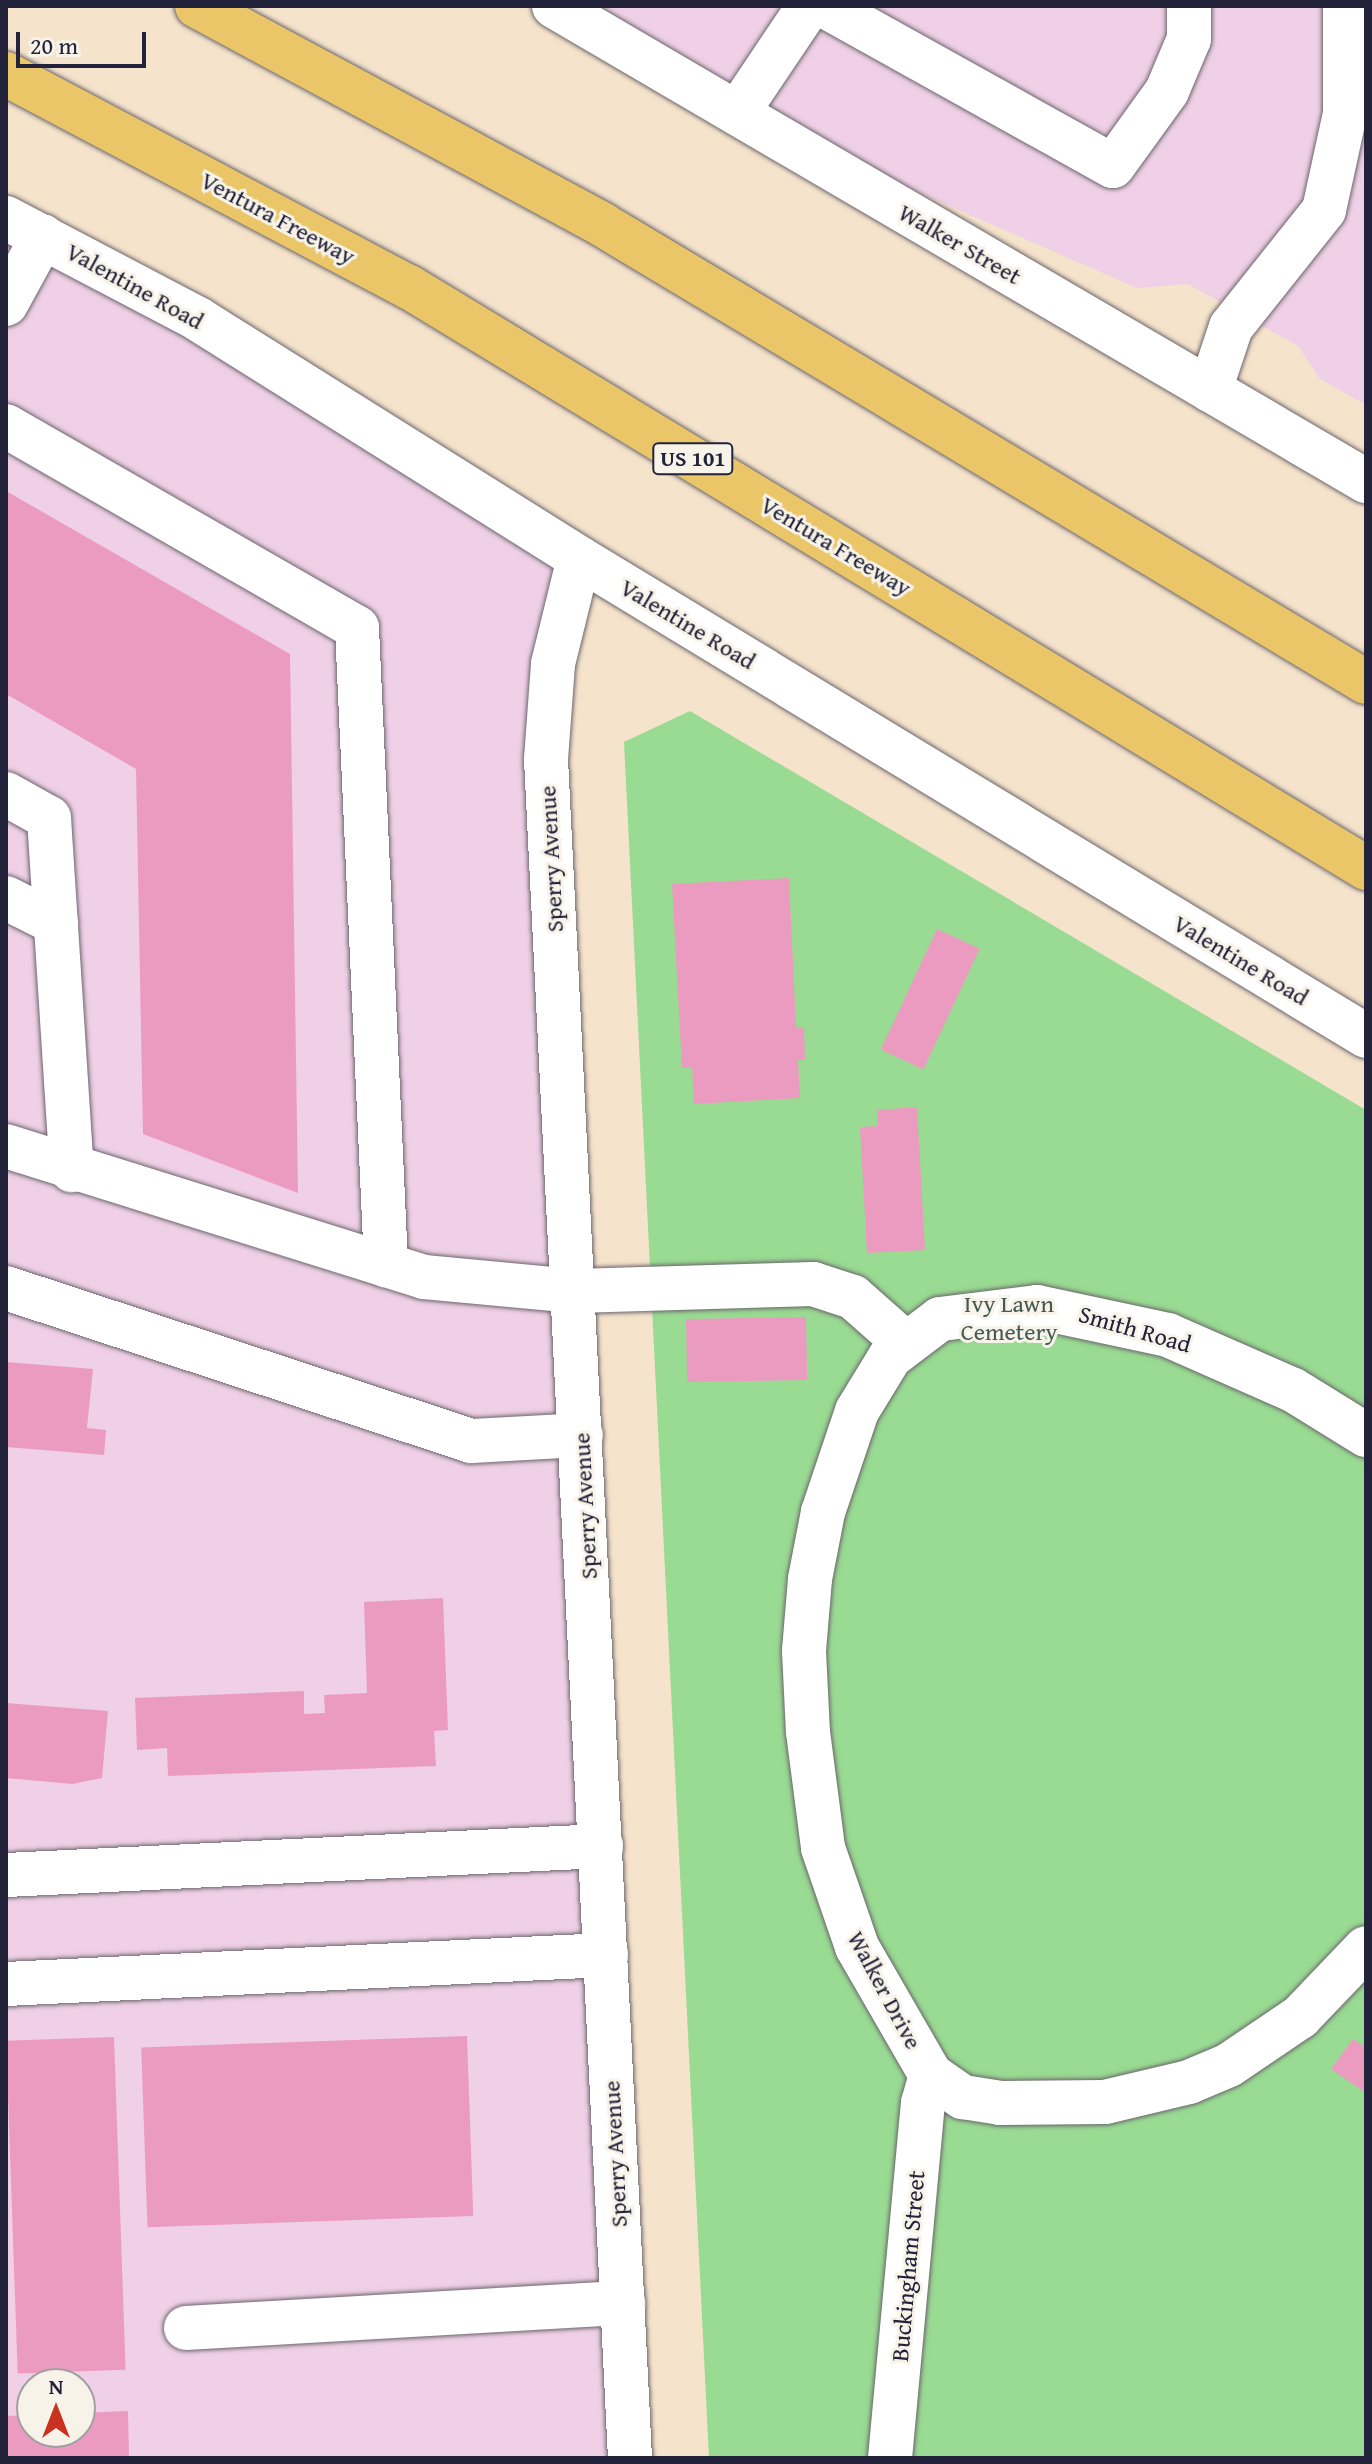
<!DOCTYPE html>
<html>
<head>
<meta charset="utf-8">
<style>
	body { margin:0 }
	#map { position:relative; width:1372px; height:2464px; overflow:hidden; background:#f5e3cb; font-family:"Gentium Book Plus",serif }
	div>[style] { position:absolute }
	[style*='--x'] { left:calc(var(--x)*1px); top:calc(var(--y)*1px); width:calc(var(--w)*1px); rotate:calc(var(--a)*1deg) }
	.built>* { inset:0; background:#efd0e6 }
	.green>* { inset:0; background:#99db92 }
	.building>* { inset:0; background:#ec9bc0; transform-origin:0 0 }
	.roads { filter:drop-shadow(0 0 2px #6c666d) drop-shadow(0 0 2px #6c666d) }
	.minor>* { height:44px; margin:-22px; padding:0 22px; transform-origin:22px; border-radius:22px; background:#fff }
	.highway>* { height:44px; margin:-22px; padding:0 22px; transform-origin:22px; border-radius:22px; background:#eac669 }
	span { translate:-50% -50%; white-space:nowrap; text-align:center; line-height:1.15; -webkit-text-stroke:6px #f7f3e8; paint-order:stroke }
	.shield-label span { padding:2px 6px; background:#f7f3e8; border:2px solid; border-radius:6px; -webkit-text-stroke-width:0 }
	.shield-label { font-size:22px; color:#22223b; font-weight:700 }
	.street-label { font-size:24px; color:#22223b }
	.park-label { font-size:24px; color:#465a55 }
	.frame { position:absolute; inset:0; border:8px solid #22223b; pointer-events:none }
	.north { position:absolute; left:16px; top:2368px; width:80px; height:80px; box-sizing:border-box; background:#f7f3e8; border:2px solid #a29fa3; border-radius:50%; rotate:0deg; font-size:22px; font-weight:700; line-height:32px; text-align:center; color:#22223b }
	.north::after { content:''; display:block; margin:auto; width:28px; height:36px; background:#c8321e; clip-path:polygon(50% 0,100% 100%,50% 72%,0 100%) }
	.scale { position:absolute; left:16px; top:32px; width:130px; height:36px; box-sizing:border-box; border:4px solid #22223b; border-top:0; padding-left:10px; font-size:24px; line-height:28px; white-space:nowrap; color:#22223b; -webkit-text-stroke:6px #f7f3e8; paint-order:stroke }
</style>
</head>
<body>
<div id="map">
	<div class="built">
		<i style="clip-path:polygon(554px 6px,1366px 6px,1366px 405px,1320px 379px,1298px 346px,1188px 284px,1137px 288px,737px 113px)"></i>
		<i style="clip-path:polygon(evenodd,6px 218px,579px 558px,553px 664px,630px 2458px,6px 2458px,6px 218px,32px 2384px,80px 2384px,80px 2432px,32px 2432px,32px 2384px)"></i>
	</div>
	<div class="green">
		<i style="clip-path:polygon(690px 711px,1366px 1110px,1366px 2458px,709px 2458px,624px 742px)"></i>
	</div>
	<div class="building">
		<i style="clip-path:polygon(6px 491px,290px 654px,298px 1193px,143px 1134px,136px 769px,6px 694px)"></i>
		<i style="clip-path:polygon(789px 878px,796px 1027px,804px 1027px,805px 1059px,798px 1060px,800px 1098px,694px 1104px,692px 1067px,682px 1068px,672px 884px)"></i>
		<i style="left:937px;top:929px;width:47px;height:133px;rotate:25deg"></i>
		<i style="clip-path:polygon(917px 1107px,925px 1250px,867px 1253px,860px 1127px,878px 1126px,877px 1110px)"></i>
		<i style="left:806px;top:1317px;width:63px;height:120px;rotate:89deg"></i>
		<i style="clip-path:polygon(6px 1362px,93px 1369px,87px 1428px,106px 1430px,104px 1455px,6px 1447px)"></i>
		<i style="clip-path:polygon(443px 1598px,448px 1730px,434px 1731px,436px 1766px,168px 1776px,167px 1748px,137px 1750px,135px 1698px,304px 1691px,304px 1714px,325px 1713px,324px 1695px,367px 1693px,364px 1602px)"></i>
		<i style="clip-path:polygon(6px 1703px,108px 1711px,102px 1778px,72px 1784px,6px 1778px)"></i>
		<i style="left:467px;top:2036px;width:180px;height:326px;rotate:88deg"></i>
		<i style="left:114px;top:2037px;width:333px;height:108px;rotate:88deg"></i>
		<i style="clip-path:polygon(1353px 2039px,1366px 2048px,1366px 2093px,1331px 2069px)"></i>
		<i style="clip-path:polygon(128px 2411px,129px 2458px,6px 2458px,6px 2416px,32px 2415px,32px 2432px,80px 2432px,80px 2413px)"></i>
	</div>
	<div class="roads">
		<div class="minor">
			<i style="--x:554;--y:6;--w:941;--a:30.33"></i>
			<i style="--x:825;--y:6;--w:329;--a:29.1"></i>
			<i style="--x:1113;--y:166;--w:92;--a:-54.2"></i>
			<i style="--x:1167;--y:91;--w:56;--a:-67.1"></i>
			<i style="--x:1189;--y:39;--w:33;--a:-90"></i>
			<i style="--x:737;--y:113;--w:129;--a:-56.1"></i>
			<i style="--x:6;--y:218;--w:217;--a:27.7"></i>
			<i style="--x:198;--y:319;--w:450;--a:32.1"></i>
			<i style="--x:579;--y:558;--w:921;--a:31.27"></i>
			<i style="--x:6;--y:304;--w:77;--a:-61.4"></i>
			<i style="--x:1210;--y:390;--w:66;--a:-71.6"></i>
			<i style="--x:1231;--y:327;--w:149;--a:-51.5"></i>
			<i style="--x:1324;--y:210;--w:98;--a:-77.7"></i>
			<i style="--x:1345;--y:114;--w:108;--a:-90"></i>
			<i style="--x:6;--y:426;--w:405;--a:29.9"></i>
			<i style="--x:357;--y:628;--w:638;--a:87.39"></i>
			<i style="--x:579;--y:558;--w:109;--a:103.8"></i>
			<i style="--x:553;--y:664;--w:95;--a:94.2"></i>
			<i style="--x:546;--y:759;--w:1701;--a:87.17"></i>
			<i style="--x:6;--y:794;--w:49;--a:29.2"></i>
			<i style="--x:49;--y:818;--w:353;--a:86.3"></i>
			<i style="--x:6;--y:898;--w:56;--a:26.6"></i>
			<i style="--x:6;--y:1146;--w:438;--a:17.4"></i>
			<i style="--x:424;--y:1277;--w:152;--a:5.3"></i>
			<i style="--x:575;--y:1291;--w:238;--a:-1.7"></i>
			<i style="--x:813;--y:1284;--w:42;--a:18"></i>
			<i style="--x:853;--y:1297;--w:69;--a:41.5"></i>
			<i style="--x:6;--y:1288;--w:490;--a:18.2"></i>
			<i style="--x:471;--y:1441;--w:110;--a:-3.1"></i>
			<i style="--x:1366;--y:1435;--w:86;--a:-148.3"></i>
			<i style="--x:1293;--y:1390;--w:137;--a:-156.3"></i>
			<i style="--x:1168;--y:1335;--w:134;--a:-167.9"></i>
			<i style="--x:1037;--y:1307;--w:98;--a:172.9"></i>
			<i style="--x:940;--y:1319;--w:63;--a:142.8"></i>
			<i style="--x:890;--y:1357;--w:63;--a:121.4"></i>
			<i style="--x:857;--y:1411;--w:107;--a:108.6"></i>
			<i style="--x:823;--y:1512;--w:68;--a:101"></i>
			<i style="--x:810;--y:1579;--w:72;--a:94.8"></i>
			<i style="--x:804;--y:1651;--w:81;--a:87.2"></i>
			<i style="--x:808;--y:1732;--w:117;--a:82.6"></i>
			<i style="--x:823;--y:1848;--w:105;--a:71"></i>
			<i style="--x:857;--y:1947;--w:148;--a:60"></i>
			<i style="--x:931;--y:2075;--w:39;--a:35"></i>
			<i style="--x:963;--y:2097;--w:37;--a:9"></i>
			<i style="--x:1000;--y:2103;--w:105;--a:-0.5"></i>
			<i style="--x:1105;--y:2102;--w:86;--a:-13.4"></i>
			<i style="--x:1189;--y:2082;--w:43;--a:-23"></i>
			<i style="--x:1229;--y:2065;--w:86;--a:-34.1"></i>
			<i style="--x:1300;--y:2017;--w:95;--a:-46.3"></i>
			<i style="--x:6;--y:1875;--w:596;--a:-2.79"></i>
			<i style="--x:6;--y:1984;--w:601;--a:-2.77"></i>
			<i style="--x:186;--y:2328;--w:438;--a:-3.3"></i>
			<i style="--x:890;--y:2458;--w:357;--a:-84.7"></i>
			<i style="--x:923;--y:2103;--w:29;--a:-74"></i>
		</div>
		<div class="highway">
			<i style="--x:197;--y:6;--w:461;--a:28.3"></i>
			<i style="--x:603;--y:225;--w:889;--a:30.92"></i>
			<i style="--x:6;--y:74;--w:456;--a:27.9"></i>
			<i style="--x:409;--y:287;--w:1120;--a:31.26"></i>
		</div>
	</div>
	<div class="shield-label">
		<span style="left:693px;top:459px">US 101</span>
	</div>
	<div class="street-label">
		<span style="left:278px;top:218px;rotate:28deg">Ventura Freeway</span>
		<span style="left:960px;top:244px;rotate:30deg">Walker Street</span>
		<span style="left:135px;top:286px;rotate:29deg">Valentine Road</span>
		<span style="left:836px;top:546px;rotate:31deg">Ventura Freeway</span>
		<span style="left:688px;top:624px;rotate:31deg">Valentine Road</span>
		<span style="left:551px;top:859px;rotate:-93deg">Sperry Avenue</span>
		<span style="left:1241px;top:960px;rotate:31deg">Valentine Road</span>
		<span style="left:1135px;top:1329px;rotate:16deg">Smith Road</span>
		<span style="left:585px;top:1506px;rotate:-93deg">Sperry Avenue</span>
		<span style="left:885px;top:1990px;rotate:62deg">Walker Drive</span>
		<span style="left:615px;top:2154px;rotate:-93deg">Sperry Avenue</span>
		<span style="left:908px;top:2266px;rotate:-85deg">Buckingham Street</span>
	</div>
	<div class="park-label">
		<span style="left:1009px;top:1318px">Ivy Lawn<br>Cemetery</span>
	</div>
	<div class="frame"></div>
	<div class="north">N</div>
	<div class="scale">20 m</div>
</div>
</body>
</html>
